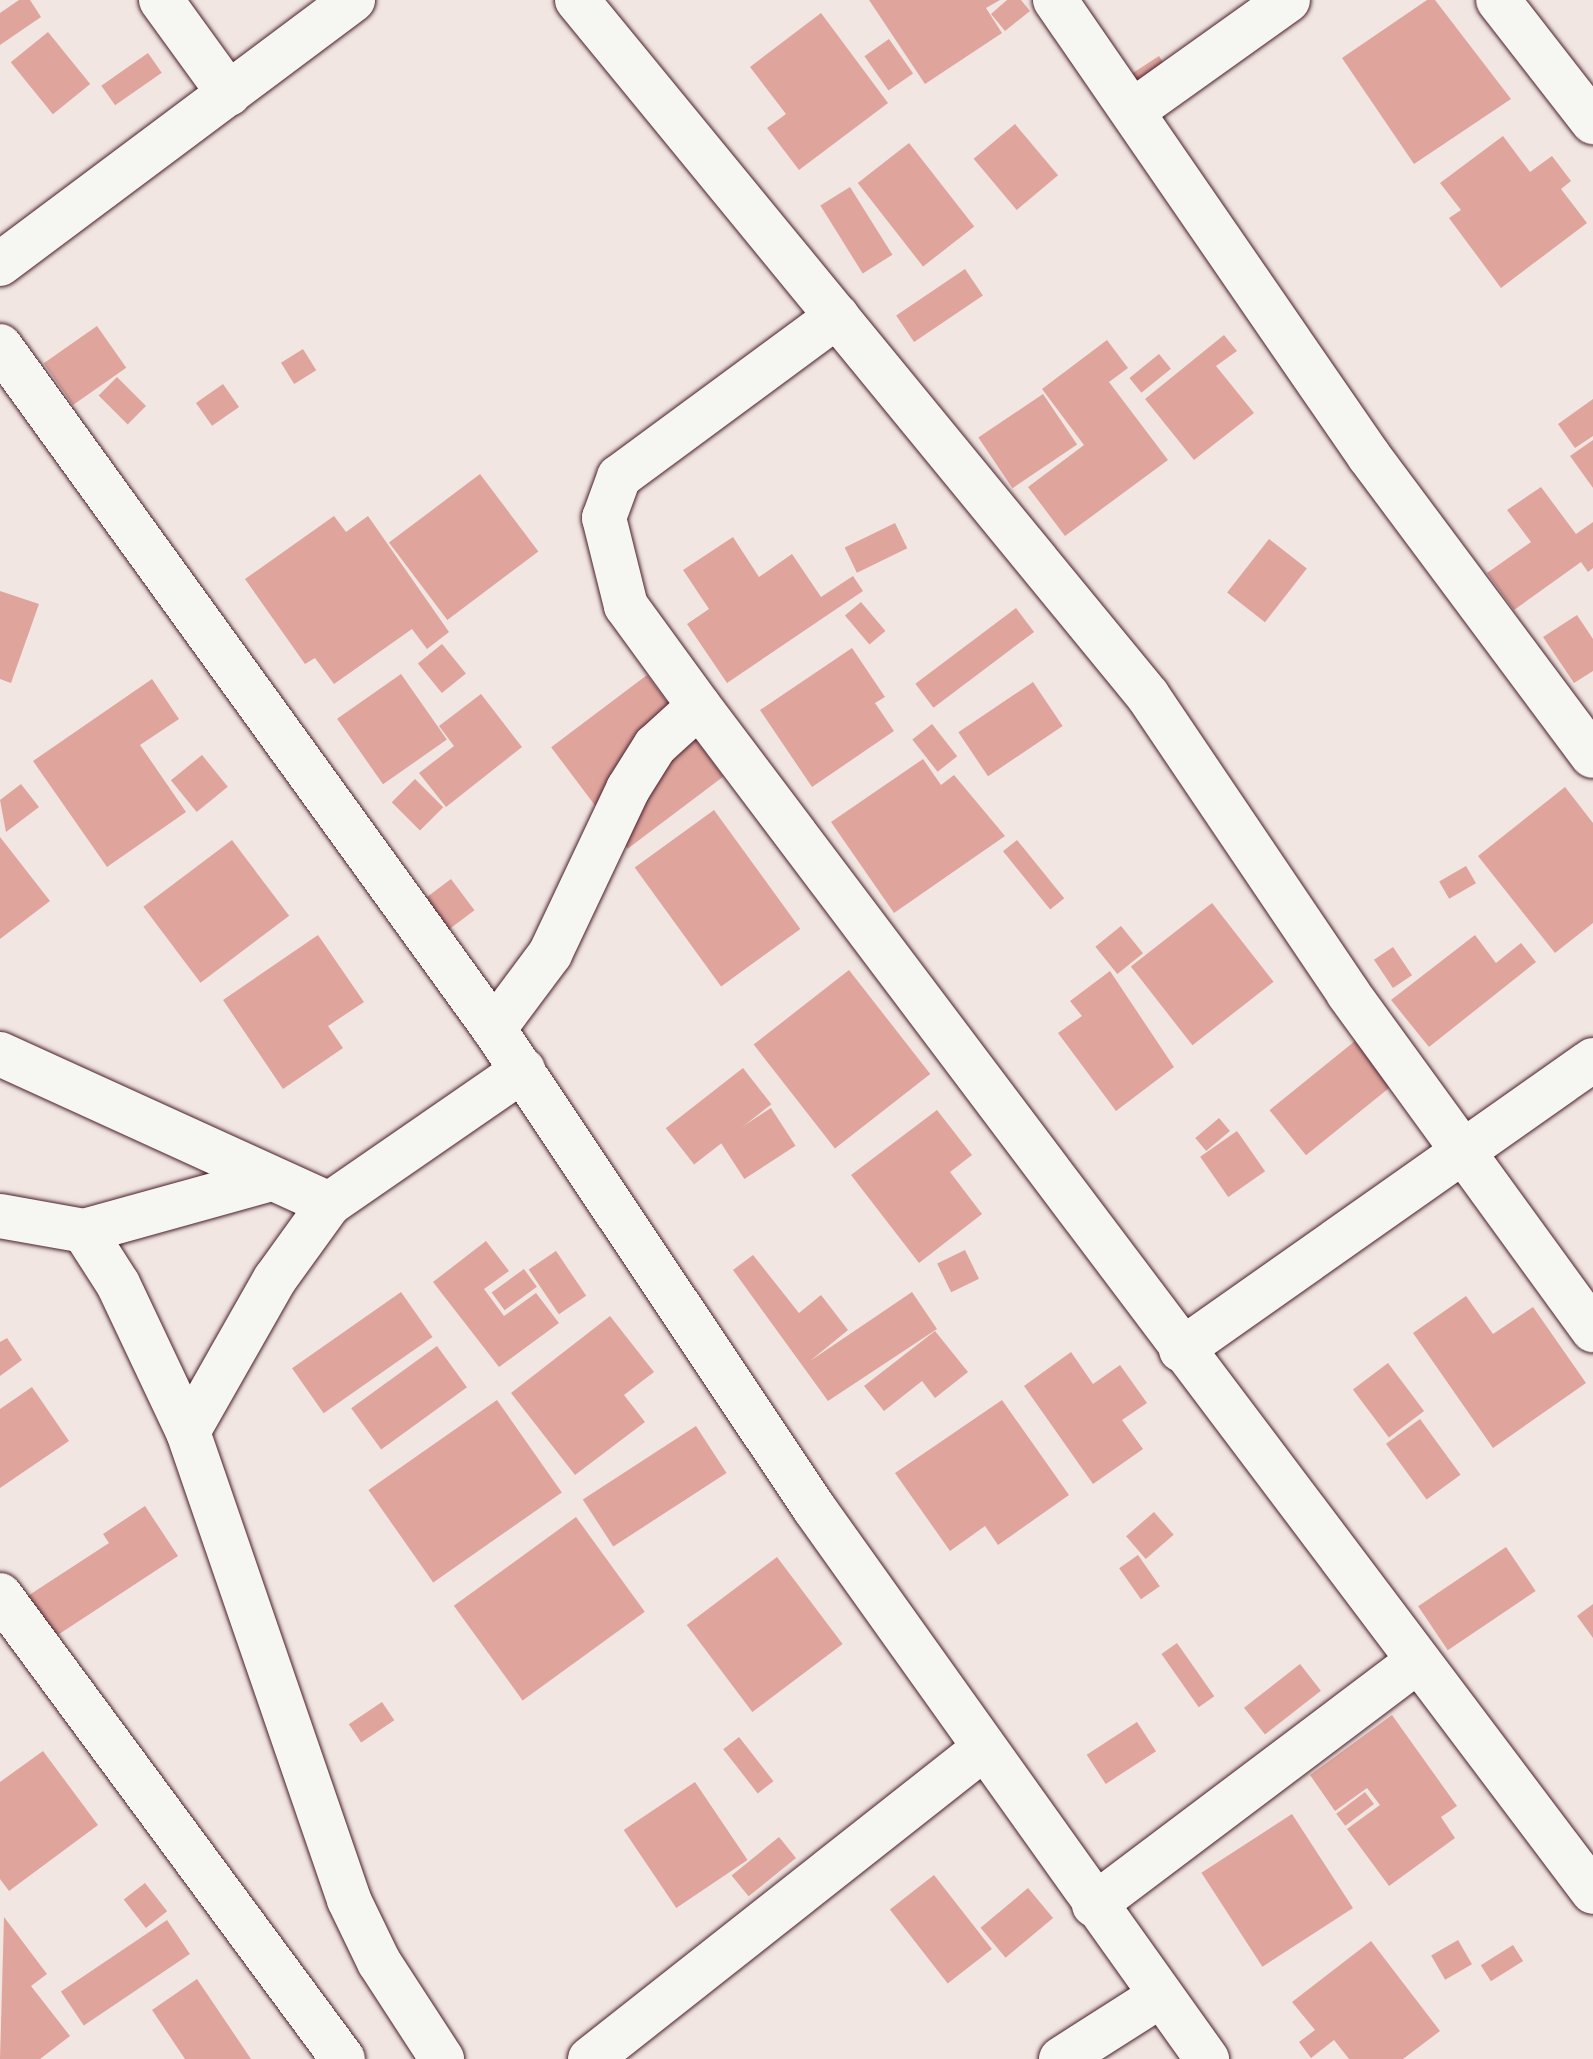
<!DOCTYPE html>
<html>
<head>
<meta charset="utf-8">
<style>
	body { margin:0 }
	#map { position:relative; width:1593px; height:2059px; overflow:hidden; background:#f1e6e1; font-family:Pangolin,sans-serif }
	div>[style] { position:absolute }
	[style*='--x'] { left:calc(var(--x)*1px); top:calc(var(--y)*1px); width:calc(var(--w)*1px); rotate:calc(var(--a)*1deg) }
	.building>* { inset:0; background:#dfa59d; transform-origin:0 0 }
	.roads { filter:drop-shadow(0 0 2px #4a1f2b) drop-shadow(0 0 2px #4a1f2b) }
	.street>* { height:44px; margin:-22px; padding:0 22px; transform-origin:22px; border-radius:22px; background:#f6f6f2 }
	span { translate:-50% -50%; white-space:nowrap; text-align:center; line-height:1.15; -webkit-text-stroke:6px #f6f6f2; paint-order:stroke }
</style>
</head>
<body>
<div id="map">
	<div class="building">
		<i style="clip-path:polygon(19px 0,30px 0,41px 17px,0 45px,0 13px)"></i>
		<i style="clip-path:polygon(869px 0,1000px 0,986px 8px,1002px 33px,925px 84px)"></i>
		<i style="clip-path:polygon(1007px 0,1021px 0,1030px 11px,1005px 31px,991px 14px)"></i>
		<i style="clip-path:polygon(1427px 0,1435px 0,1511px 99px,1414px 164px,1342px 58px)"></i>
		<i style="clip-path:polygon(821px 13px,888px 103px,799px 170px,767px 128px,786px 114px,750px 67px)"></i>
		<i style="left:48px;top:32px;width:67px;height:48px;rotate:51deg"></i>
		<i style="left:889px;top:39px;width:42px;height:30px;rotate:55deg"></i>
		<i style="left:148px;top:53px;width:24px;height:57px;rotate:55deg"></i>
		<i style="left:1159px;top:56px;width:35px;height:32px;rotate:57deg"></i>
		<i style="left:1015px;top:124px;width:67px;height:54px;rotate:50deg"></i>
		<i style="clip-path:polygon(1503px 136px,1530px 172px,1552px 156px,1571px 181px,1561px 189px,1587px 223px,1501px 288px,1449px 218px,1461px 210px,1440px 183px)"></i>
		<i style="left:909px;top:143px;width:106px;height:65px;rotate:52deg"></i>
		<i style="left:850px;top:187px;width:80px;height:35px;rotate:58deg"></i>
		<i style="left:965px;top:269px;width:32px;height:83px;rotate:56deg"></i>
		<i style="left:97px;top:326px;width:51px;height:65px;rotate:55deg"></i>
		<i style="clip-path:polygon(1224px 335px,1237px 351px,1216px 366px,1254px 413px,1194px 460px,1145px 399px)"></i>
		<i style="clip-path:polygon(1107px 340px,1128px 368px,1109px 382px,1168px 460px,1065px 536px,1028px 487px,1084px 445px,1042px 389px)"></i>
		<i style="left:303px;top:349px;width:25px;height:26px;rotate:58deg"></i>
		<i style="left:1159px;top:354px;width:19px;height:38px;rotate:51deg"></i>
		<i style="left:117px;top:377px;width:41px;height:26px;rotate:45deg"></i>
		<i style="left:223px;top:384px;width:28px;height:33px;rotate:55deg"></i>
		<i style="left:1043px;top:394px;width:61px;height:78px;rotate:56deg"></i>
		<i style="clip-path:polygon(1593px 399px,1593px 436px,1575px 448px,1558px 424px)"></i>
		<i style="clip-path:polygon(1593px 440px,1593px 488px,1570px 456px)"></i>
		<i style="left:480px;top:474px;width:97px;height:114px;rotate:53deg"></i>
		<i style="clip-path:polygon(1541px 487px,1576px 534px,1593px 522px,1593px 568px,1588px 572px,1581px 562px,1514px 610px,1487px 573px,1531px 542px,1507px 510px)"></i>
		<i style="clip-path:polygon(334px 516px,346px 532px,368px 516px,449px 632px,427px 649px,412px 629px,334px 684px,315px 658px,305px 664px,245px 579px)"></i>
		<i style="left:895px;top:523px;width:28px;height:56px;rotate:64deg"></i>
		<i style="clip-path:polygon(733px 537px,759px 577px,792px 554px,821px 597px,853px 576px,863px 591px,727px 683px,687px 624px,709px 609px,683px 570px)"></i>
		<i style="left:1269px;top:539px;width:48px;height:68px;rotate:38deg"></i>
		<i style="clip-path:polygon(0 591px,39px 604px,11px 683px,0 679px)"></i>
		<i style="left:861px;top:602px;width:38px;height:21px;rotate:50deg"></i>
		<i style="left:1016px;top:608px;width:30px;height:126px;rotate:53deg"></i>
		<i style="clip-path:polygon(1577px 615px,1593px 639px,1593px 671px,1574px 683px,1543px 637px)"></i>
		<i style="left:442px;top:644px;width:38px;height:31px;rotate:51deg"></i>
		<i style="clip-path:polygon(852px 648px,885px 697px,875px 703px,894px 731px,812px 787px,760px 710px)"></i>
		<i style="left:401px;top:674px;width:80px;height:78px;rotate:55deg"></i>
		<i style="left:647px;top:675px;width:127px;height:120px;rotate:53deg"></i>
		<i style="clip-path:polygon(152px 679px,179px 719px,140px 745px,186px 812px,107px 867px,33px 761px)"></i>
		<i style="left:1033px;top:682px;width:53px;height:90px;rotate:56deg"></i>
		<i style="clip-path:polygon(481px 694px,522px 747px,446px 807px,419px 773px,454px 746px,439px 726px)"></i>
		<i style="left:932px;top:724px;width:41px;height:25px;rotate:52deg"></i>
		<i style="left:202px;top:755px;width:41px;height:40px;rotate:51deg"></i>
		<i style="clip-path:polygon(923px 759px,941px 785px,954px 775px,1005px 836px,894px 913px,831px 822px)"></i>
		<i style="left:415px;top:779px;width:40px;height:33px;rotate:45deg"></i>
		<i style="clip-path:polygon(21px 784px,39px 807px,6px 832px,0 800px)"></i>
		<i style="clip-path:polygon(1565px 787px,1593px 823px,1593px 923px,1555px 953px,1478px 856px)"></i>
		<i style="left:714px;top:810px;width:147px;height:98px;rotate:54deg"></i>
		<i style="clip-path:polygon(0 837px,50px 901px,0 939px)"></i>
		<i style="left:232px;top:840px;width:95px;height:111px;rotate:53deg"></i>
		<i style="left:1017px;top:840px;width:75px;height:18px;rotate:51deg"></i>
		<i style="left:1466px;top:866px;width:20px;height:31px;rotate:60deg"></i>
		<i style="left:451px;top:879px;width:39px;height:33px;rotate:53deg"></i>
		<i style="left:1212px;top:903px;width:100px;height:103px;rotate:52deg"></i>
		<i style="left:1121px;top:926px;width:35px;height:33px;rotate:51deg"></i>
		<i style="clip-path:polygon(318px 935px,364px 1002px,328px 1026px,343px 1048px,283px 1089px,223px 1000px)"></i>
		<i style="clip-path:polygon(1475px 935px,1496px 963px,1521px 943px,1536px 962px,1429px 1047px,1391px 1000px)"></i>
		<i style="left:1393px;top:947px;width:34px;height:23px;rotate:56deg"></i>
		<i style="left:849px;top:970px;width:132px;height:121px;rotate:52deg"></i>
		<i style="clip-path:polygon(1110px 971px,1174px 1067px,1116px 1111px,1058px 1033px,1082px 1016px,1070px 1001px)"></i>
		<i style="left:1355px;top:1041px;width:58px;height:110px;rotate:51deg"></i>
		<i style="left:743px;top:1068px;width:46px;height:98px;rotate:52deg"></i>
		<i style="left:771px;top:1108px;width:45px;height:61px;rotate:57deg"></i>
		<i style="clip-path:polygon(937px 1110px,972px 1155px,950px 1172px,982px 1214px,919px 1263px,851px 1175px)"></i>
		<i style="left:1219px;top:1118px;width:17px;height:31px;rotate:50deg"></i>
		<i style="left:1237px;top:1131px;width:49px;height:45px;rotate:55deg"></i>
		<i style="clip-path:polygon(486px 1241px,509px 1271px,484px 1289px,504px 1316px,536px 1293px,559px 1323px,499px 1367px,433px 1282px)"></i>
		<i style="left:965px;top:1250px;width:32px;height:31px;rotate:64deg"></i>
		<i style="left:556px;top:1251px;width:54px;height:33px;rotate:56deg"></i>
		<i style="clip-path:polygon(753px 1255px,799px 1313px,821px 1295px,848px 1330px,810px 1361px,912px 1292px,937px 1329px,828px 1401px,733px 1270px)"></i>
		<i style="left:524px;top:1269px;width:22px;height:40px;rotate:54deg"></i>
		<i style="left:401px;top:1292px;width:55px;height:133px;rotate:55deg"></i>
		<i style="clip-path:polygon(1466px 1296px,1493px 1334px,1533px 1307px,1586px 1383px,1493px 1448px,1413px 1333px)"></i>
		<i style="clip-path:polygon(610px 1316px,654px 1372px,624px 1395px,645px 1422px,575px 1475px,511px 1393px)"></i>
		<i style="clip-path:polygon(935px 1331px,968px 1372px,935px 1398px,922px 1381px,884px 1411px,864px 1386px)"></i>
		<i style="clip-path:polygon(7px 1338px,22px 1360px,0 1376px,0 1342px)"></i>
		<i style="left:437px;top:1346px;width:51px;height:106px;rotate:54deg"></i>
		<i style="clip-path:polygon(1071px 1352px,1093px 1384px,1120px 1365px,1147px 1403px,1122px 1420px,1143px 1449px,1093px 1484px,1024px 1386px)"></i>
		<i style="left:1388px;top:1363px;width:60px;height:44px;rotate:53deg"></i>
		<i style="clip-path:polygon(32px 1387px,69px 1441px,0 1488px,0 1409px)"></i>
		<i style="left:497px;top:1400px;width:113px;height:157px;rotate:55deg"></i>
		<i style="clip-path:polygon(1002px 1400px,1069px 1495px,998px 1545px,985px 1526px,950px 1551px,895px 1473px)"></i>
		<i style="left:1420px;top:1419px;width:69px;height:42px;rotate:54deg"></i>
		<i style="left:696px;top:1426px;width:56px;height:135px;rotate:57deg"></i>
		<i style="clip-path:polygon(145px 1506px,178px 1556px,47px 1642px,20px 1601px,109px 1543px,103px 1534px)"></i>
		<i style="left:1154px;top:1512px;width:30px;height:37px;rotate:49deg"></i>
		<i style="left:576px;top:1517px;width:117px;height:151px;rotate:54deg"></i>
		<i style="left:1506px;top:1547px;width:53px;height:106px;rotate:56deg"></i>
		<i style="left:1138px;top:1555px;width:38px;height:23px;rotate:55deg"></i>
		<i style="left:777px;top:1557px;width:109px;height:113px;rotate:53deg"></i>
		<i style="clip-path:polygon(1593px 1604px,1593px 1638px,1577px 1616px)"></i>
		<i style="left:1177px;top:1643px;width:65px;height:19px;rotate:55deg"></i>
		<i style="left:1300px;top:1664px;width:34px;height:71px;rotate:52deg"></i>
		<i style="left:382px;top:1702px;width:22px;height:40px;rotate:56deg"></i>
		<i style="clip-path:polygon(1392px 1715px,1457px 1806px,1441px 1817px,1455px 1838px,1389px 1886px,1347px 1829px,1380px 1805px,1367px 1788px,1335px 1811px,1310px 1775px)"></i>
		<i style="left:1137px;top:1722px;width:35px;height:60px;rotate:57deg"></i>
		<i style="left:739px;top:1737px;width:56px;height:20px;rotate:52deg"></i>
		<i style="clip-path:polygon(43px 1751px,98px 1825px,9px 1891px,0 1879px,0 1782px)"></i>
		<i style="left:695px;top:1782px;width:94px;height:86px;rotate:56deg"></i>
		<i style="left:1365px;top:1792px;width:15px;height:36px;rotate:53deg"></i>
		<i style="left:1292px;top:1814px;width:112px;height:108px;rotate:57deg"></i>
		<i style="left:779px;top:1837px;width:27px;height:61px;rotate:51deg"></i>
		<i style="left:934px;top:1875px;width:94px;height:56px;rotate:52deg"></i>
		<i style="left:145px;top:1883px;width:36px;height:27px;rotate:52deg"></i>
		<i style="left:1028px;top:1888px;width:39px;height:62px;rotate:50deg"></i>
		<i style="clip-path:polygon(4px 1917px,47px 1974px,31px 1986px,70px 2036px,40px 2059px,0 2059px)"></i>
		<i style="left:167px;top:1920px;width:41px;height:128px;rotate:56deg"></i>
		<i style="left:1458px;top:1940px;width:28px;height:31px;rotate:60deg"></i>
		<i style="clip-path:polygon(1371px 1941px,1440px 2031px,1403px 2059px,1349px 2059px,1334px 2040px,1311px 2058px,1299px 2042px,1315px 2030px,1292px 2002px)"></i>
		<i style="left:1513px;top:1945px;width:19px;height:38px;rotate:58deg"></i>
		<i style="clip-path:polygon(197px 1979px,251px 2059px,185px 2059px,152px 2010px)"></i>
	</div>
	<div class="roads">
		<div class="street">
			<i style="--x:161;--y:0;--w:116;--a:54.1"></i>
			<i style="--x:577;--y:0;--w:900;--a:50.63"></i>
			<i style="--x:1148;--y:696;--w:358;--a:56"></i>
			<i style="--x:1348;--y:993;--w:417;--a:54"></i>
			<i style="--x:1055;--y:0;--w:554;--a:55.45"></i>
			<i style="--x:1369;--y:456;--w:374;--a:53.3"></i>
			<i style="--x:1498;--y:0;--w:155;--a:52.1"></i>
			<i style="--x:1134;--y:110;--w:189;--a:-35.5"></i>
			<i style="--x:0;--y:264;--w:441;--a:-36.8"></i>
			<i style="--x:0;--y:346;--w:843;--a:54.12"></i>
			<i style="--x:494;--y:1029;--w:576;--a:56.25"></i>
			<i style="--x:814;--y:1508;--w:677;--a:54.5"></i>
			<i style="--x:699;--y:706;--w:1485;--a:52.99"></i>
			<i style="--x:494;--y:1029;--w:94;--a:-53.3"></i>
			<i style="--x:550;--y:954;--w:183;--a:-64.7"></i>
			<i style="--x:628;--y:789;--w:51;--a:-57.9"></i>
			<i style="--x:655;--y:746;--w:59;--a:-42.3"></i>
			<i style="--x:699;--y:706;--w:124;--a:-126.1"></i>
			<i style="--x:626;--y:606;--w:91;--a:-104"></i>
			<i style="--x:604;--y:518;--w:44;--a:-69.9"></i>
			<i style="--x:619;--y:477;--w:271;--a:-36.4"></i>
			<i style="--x:0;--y:1054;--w:362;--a:24.5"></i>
			<i style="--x:0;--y:1216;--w:85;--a:10.1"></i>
			<i style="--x:84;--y:1231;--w:195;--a:-15.5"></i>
			<i style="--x:84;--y:1231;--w:63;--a:57.3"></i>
			<i style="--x:118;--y:1284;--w:164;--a:64.7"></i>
			<i style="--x:188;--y:1432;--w:495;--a:71"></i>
			<i style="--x:349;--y:1900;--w:69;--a:64.2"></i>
			<i style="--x:379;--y:1962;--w:116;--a:57"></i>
			<i style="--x:1181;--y:1350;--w:504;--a:-35.14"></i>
			<i style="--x:188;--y:1432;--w:176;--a:-60.4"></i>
			<i style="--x:275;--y:1279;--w:92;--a:-54.2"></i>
			<i style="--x:329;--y:1204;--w:236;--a:-34.6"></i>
			<i style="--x:0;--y:1595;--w:577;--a:53.53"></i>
			<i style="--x:1094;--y:1905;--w:402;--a:-37"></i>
			<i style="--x:590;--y:2059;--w:501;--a:-38.27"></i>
			<i style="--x:1061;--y:2059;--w:117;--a:-32.5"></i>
		</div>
	</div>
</div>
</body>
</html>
